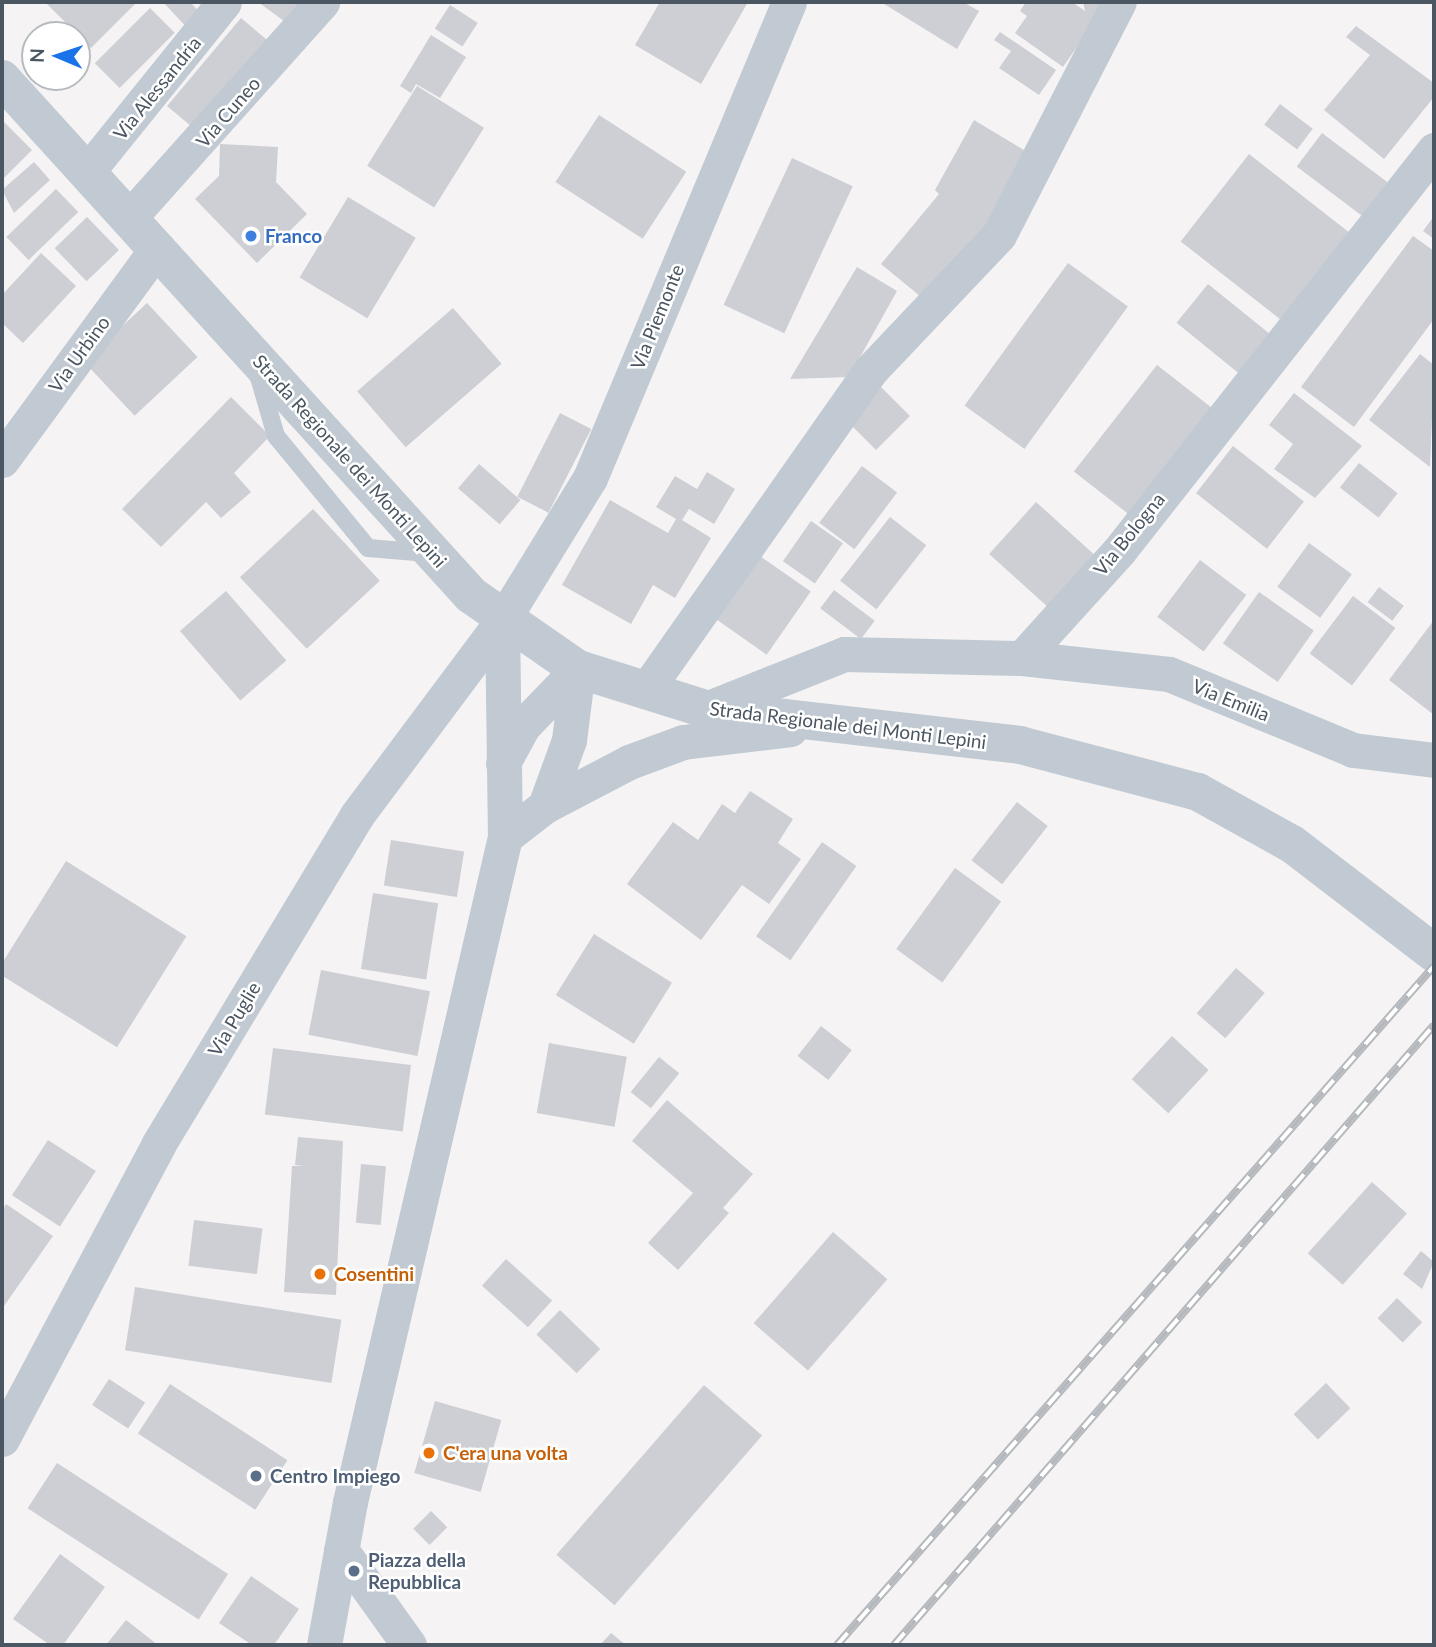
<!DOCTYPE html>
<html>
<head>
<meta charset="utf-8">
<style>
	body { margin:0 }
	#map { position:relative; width:1436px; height:1647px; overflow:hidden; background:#f5f3f3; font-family:Lato,sans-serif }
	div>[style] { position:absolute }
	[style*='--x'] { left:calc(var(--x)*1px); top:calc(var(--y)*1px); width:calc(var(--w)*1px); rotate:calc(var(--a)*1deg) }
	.building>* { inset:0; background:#cdcfd5; transform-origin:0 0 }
	.service>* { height:18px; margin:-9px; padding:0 9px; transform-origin:9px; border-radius:9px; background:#c1cad2 }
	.minor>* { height:35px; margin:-17.5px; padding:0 17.5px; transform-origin:17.5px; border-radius:17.5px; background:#c1cad2 }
	.tertiary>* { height:38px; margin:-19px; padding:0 19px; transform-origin:19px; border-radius:19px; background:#c1cad2 }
	.rail>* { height:8px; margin-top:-4px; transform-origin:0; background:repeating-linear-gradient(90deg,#fff 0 16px,#b5b8bd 0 32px); box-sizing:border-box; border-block:2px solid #b5b8bd }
	.dots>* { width:19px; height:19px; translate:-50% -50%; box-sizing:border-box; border:4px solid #fff; border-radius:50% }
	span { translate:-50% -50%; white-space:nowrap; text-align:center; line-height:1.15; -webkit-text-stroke:5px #fff; paint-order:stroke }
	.street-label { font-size:19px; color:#4a5661 }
	.shop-label { font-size:19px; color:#366cbe; font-weight:700 }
	.left { translate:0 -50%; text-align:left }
	.food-label { font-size:19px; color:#c56008; font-weight:700 }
	.service-label { font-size:19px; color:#4e5e75; font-weight:700 }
	.frame { position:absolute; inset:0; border:4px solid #4a5661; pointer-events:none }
	.north { position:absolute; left:21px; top:21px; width:70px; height:70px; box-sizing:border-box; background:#fff; border:2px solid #b7bbc0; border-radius:50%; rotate:272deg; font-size:19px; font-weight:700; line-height:28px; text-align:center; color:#4a5661 }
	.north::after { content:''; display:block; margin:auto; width:24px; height:32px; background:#1a73e8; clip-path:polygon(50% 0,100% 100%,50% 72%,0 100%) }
</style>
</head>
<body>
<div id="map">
	<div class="building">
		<i style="clip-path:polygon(45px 2px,137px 2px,91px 48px)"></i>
		<i style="clip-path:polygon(163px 2px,190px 2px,205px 18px,190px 31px)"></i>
		<i style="clip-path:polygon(258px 2px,314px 2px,295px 29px)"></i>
		<i style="clip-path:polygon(660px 2px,748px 2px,701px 84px,635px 45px)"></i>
		<i style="clip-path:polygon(881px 2px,963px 2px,979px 11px,957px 49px)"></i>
		<i style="clip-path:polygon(1026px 2px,1072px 2px,1085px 11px,1083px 2px,1108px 2px,1063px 67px,1015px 33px,1027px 16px,1020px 11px)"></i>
		<i style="left:450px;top:5px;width:33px;height:28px;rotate:33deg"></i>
		<i style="left:150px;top:8px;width:35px;height:78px;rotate:45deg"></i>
		<i style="left:241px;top:18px;width:40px;height:115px;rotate:40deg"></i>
		<i style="clip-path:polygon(1356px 26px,1434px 83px,1434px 97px,1384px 159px,1324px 110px,1370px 55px,1346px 37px)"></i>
		<i style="clip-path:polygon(1000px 32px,1056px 70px,1039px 95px,999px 68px,1011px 51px,994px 40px)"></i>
		<i style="clip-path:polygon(431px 35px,466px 57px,440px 98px,416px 84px,411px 93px,400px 86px)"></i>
		<i style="left:417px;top:86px;width:79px;height:94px;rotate:32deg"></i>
		<i style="left:1280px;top:104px;width:41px;height:26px;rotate:37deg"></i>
		<i style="left:599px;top:115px;width:104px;height:80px;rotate:33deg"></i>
		<i style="clip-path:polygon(2px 120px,32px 150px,2px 180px)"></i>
		<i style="clip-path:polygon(974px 120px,1029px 153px,983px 232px,926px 301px,881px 264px,939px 194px,935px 190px)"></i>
		<i style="left:1322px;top:133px;width:82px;height:42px;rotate:37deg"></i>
		<i style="clip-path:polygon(220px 144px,278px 147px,276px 182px,307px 214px,257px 263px,195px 199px,219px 176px)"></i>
		<i style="left:1249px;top:154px;width:129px;height:111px;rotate:38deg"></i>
		<i style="left:792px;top:158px;width:67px;height:162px;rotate:25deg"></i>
		<i style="clip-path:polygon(34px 162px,50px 180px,14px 213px,2px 190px)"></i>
		<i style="left:56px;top:189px;width:32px;height:69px;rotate:46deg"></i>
		<i style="left:348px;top:197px;width:79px;height:94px;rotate:31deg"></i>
		<i style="clip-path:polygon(1434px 216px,1434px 239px,1423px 231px)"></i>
		<i style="left:87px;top:217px;width:46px;height:45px;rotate:46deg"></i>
		<i style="clip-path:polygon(1413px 236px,1434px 251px,1434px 319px,1354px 427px,1301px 387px)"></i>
		<i style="clip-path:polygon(41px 253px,76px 286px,23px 343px,2px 323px,2px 295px)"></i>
		<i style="left:1068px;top:263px;width:74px;height:176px;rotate:36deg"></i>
		<i style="clip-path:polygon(857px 267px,897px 291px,849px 377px,790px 379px)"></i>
		<i style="left:1208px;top:284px;width:80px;height:50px;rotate:39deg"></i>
		<i style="left:147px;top:303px;width:74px;height:86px;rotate:47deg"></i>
		<i style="left:453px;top:308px;width:74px;height:127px;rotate:49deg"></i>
		<i style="clip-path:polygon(1420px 354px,1434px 365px,1430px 467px,1369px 420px)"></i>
		<i style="left:1157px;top:365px;width:76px;height:135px;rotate:38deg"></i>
		<i style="left:881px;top:387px;width:41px;height:48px;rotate:45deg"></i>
		<i style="clip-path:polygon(1294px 393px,1362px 446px,1315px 498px,1274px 469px,1293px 444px,1269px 425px)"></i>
		<i style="clip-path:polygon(231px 397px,270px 436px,234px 473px,251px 492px,221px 518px,206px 502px,161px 547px,122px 509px)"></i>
		<i style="left:560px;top:413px;width:35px;height:94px;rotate:27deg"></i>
		<i style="left:1233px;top:446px;width:90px;height:60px;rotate:38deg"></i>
		<i style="left:1359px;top:463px;width:49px;height:31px;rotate:38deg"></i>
		<i style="left:479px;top:464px;width:55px;height:32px;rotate:41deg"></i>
		<i style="left:862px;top:466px;width:44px;height:71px;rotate:37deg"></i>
		<i style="clip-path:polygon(707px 472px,735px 489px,714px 524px,689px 509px,682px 520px,711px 538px,675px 598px,653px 585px,631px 624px,562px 585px,610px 500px,668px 533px,676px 519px,656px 507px,675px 476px,697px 489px)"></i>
		<i style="left:1036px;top:502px;width:85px;height:70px;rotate:42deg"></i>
		<i style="left:313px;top:509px;width:98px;height:100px;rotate:47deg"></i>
		<i style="left:890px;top:517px;width:46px;height:81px;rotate:38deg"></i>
		<i style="left:811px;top:521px;width:39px;height:49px;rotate:35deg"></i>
		<i style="left:1309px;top:543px;width:53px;height:54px;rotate:36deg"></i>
		<i style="left:760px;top:556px;width:62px;height:77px;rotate:35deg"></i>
		<i style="left:1200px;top:560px;width:58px;height:71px;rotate:37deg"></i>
		<i style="left:1379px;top:587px;width:31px;height:19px;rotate:37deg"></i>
		<i style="left:834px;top:590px;width:51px;height:23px;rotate:37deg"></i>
		<i style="left:226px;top:591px;width:92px;height:61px;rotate:49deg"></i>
		<i style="left:1259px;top:592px;width:67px;height:63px;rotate:35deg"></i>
		<i style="left:1353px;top:596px;width:53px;height:72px;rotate:37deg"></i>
		<i style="clip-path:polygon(1434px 620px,1434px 715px,1389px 680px)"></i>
		<i style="clip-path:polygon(750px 791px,793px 819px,778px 843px,801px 859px,769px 904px,742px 885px,701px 940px,627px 884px,673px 822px,698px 840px,722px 804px,735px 813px)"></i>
		<i style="left:1017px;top:802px;width:39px;height:74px;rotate:38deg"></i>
		<i style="left:391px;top:840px;width:74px;height:46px;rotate:9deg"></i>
		<i style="left:822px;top:842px;width:42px;height:115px;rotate:35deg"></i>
		<i style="left:66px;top:861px;width:142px;height:131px;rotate:32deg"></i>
		<i style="left:955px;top:868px;width:57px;height:100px;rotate:36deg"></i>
		<i style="left:373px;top:893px;width:66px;height:77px;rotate:9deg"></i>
		<i style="left:594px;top:934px;width:92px;height:72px;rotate:32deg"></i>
		<i style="left:1236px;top:968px;width:38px;height:60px;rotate:41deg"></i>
		<i style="left:321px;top:970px;width:111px;height:66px;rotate:11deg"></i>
		<i style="left:821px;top:1026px;width:39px;height:38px;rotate:38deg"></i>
		<i style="left:1172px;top:1036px;width:50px;height:59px;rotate:43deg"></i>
		<i style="left:549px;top:1043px;width:79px;height:71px;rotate:10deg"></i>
		<i style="left:273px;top:1048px;width:139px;height:67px;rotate:7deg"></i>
		<i style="left:659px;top:1057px;width:26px;height:45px;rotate:39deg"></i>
		<i style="clip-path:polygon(667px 1100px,753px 1174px,723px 1208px,729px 1213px,678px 1270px,648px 1243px,693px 1193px,632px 1141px)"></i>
		<i style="clip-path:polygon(298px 1137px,343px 1141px,336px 1295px,284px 1292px,292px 1166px,304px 1166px,295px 1165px)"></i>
		<i style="left:48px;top:1140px;width:57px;height:66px;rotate:33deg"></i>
		<i style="left:361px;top:1164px;width:25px;height:59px;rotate:5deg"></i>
		<i style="left:1372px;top:1182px;width:47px;height:96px;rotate:42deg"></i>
		<i style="clip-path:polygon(6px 1204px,53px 1236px,4px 1306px,2px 1211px)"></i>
		<i style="left:194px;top:1220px;width:69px;height:46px;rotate:7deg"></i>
		<i style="left:833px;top:1232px;width:72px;height:121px;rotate:41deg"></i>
		<i style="clip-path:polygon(1421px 1251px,1434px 1262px,1422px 1289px,1403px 1274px)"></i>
		<i style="left:506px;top:1259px;width:62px;height:36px;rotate:42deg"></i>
		<i style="left:135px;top:1287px;width:209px;height:64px;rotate:9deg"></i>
		<i style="left:1397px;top:1298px;width:35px;height:28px;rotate:44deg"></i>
		<i style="left:560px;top:1310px;width:56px;height:34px;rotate:44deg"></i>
		<i style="left:109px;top:1379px;width:43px;height:31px;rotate:33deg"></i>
		<i style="left:1326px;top:1383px;width:35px;height:45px;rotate:46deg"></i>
		<i style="left:170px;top:1384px;width:140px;height:59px;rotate:33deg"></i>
		<i style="left:704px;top:1385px;width:77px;height:225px;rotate:41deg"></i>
		<i style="left:435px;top:1401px;width:69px;height:75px;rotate:16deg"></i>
		<i style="left:57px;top:1463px;width:204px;height:54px;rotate:33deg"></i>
		<i style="left:431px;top:1511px;width:23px;height:25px;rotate:45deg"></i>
		<i style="clip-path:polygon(60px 1554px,105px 1587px,63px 1645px,50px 1645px,13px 1619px)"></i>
		<i style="clip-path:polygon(251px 1576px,299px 1609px,274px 1645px,252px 1645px,219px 1623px)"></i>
		<i style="clip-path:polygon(126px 1620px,158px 1645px,106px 1645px)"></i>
		<i style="clip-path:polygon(611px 1633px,626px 1645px,600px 1645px)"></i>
	</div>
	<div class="service">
		<i style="--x:258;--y:374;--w:65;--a:73.8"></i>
		<i style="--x:276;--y:436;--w:145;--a:50.6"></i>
		<i style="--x:368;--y:548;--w:60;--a:4.8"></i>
	</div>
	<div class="minor">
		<i style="--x:87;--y:172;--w:218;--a:-51.1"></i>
		<i style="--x:129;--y:218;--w:290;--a:-48.2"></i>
		<i style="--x:2;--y:460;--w:263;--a:-53.8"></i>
		<i style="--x:1022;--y:658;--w:148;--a:6.2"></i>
		<i style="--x:1169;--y:674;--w:199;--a:22.4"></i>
		<i style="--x:1353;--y:750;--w:82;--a:7"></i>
		<i style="--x:646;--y:690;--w:390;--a:-54.9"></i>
		<i style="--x:870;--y:371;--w:187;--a:-46.5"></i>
		<i style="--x:999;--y:235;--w:262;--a:-62.8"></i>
		<i style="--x:706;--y:709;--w:149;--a:-21.7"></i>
		<i style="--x:844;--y:654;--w:178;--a:1.3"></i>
		<i style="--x:1022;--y:658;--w:144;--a:-47.8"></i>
		<i style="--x:1119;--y:551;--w:510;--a:-51.85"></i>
		<i style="--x:503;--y:763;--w:42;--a:-61.6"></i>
		<i style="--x:523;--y:726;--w:79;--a:-46"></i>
		<i style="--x:545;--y:806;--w:70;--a:-70"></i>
		<i style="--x:569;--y:740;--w:72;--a:-82.8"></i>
		<i style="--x:505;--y:837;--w:51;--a:-37.8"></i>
		<i style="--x:545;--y:806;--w:95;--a:-27.6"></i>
		<i style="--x:629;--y:762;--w:58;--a:-20.3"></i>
		<i style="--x:683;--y:742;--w:108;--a:-6.9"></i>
		<i style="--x:2;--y:1439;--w:333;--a:-62"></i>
		<i style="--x:158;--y:1145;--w:385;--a:-58.9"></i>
		<i style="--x:357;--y:815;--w:242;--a:-53.2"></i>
		<i style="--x:502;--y:621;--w:168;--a:-58.4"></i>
		<i style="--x:590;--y:478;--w:516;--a:-67.31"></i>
		<i style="--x:341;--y:1550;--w:117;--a:54.4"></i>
		<i style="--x:324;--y:1645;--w:145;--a:-79.7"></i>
		<i style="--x:350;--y:1502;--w:683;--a:-76.88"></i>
		<i style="--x:505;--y:837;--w:216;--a:-90.8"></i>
	</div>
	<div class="tertiary">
		<i style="--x:2;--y:79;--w:697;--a:47.73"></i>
		<i style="--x:471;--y:595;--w:130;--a:34.7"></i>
		<i style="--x:578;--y:669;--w:134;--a:17.4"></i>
		<i style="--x:706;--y:709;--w:316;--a:6.5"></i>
		<i style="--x:1020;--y:745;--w:184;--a:14.8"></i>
		<i style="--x:1198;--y:792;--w:107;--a:29"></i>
		<i style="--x:1292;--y:844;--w:179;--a:37.5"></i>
	</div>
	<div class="rail">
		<i style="--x:837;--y:1645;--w:904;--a:-48.68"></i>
		<i style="--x:894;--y:1645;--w:822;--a:-48.95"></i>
	</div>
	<div class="dots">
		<i style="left:251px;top:236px;background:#3f7fe0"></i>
		<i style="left:320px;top:1274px;background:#e8710a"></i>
		<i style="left:429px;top:1453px;background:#e8710a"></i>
		<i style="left:256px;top:1476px;background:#5c6f8a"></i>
		<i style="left:354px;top:1571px;background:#5c6f8a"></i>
	</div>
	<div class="street-label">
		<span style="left:157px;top:88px;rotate:-51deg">Via Alessandria</span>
		<span style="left:228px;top:112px;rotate:-49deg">Via Cuneo</span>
		<span style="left:657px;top:317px;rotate:-68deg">Via Piemonte</span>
		<span style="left:79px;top:354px;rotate:-54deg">Via Urbino</span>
		<span style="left:350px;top:461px;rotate:48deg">Strada Regionale dei Monti Lepini</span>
		<span style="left:1129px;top:534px;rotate:-51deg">Via Bologna</span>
		<span style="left:1231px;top:700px;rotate:22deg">Via Emilia</span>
		<span style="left:848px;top:725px;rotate:7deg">Strada Regionale dei Monti Lepini</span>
		<span style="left:234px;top:1019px;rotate:-59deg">Via Puglie</span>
	</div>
	<div class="shop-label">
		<span class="left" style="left:265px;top:236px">Franco</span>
	</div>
	<div class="food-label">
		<span class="left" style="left:334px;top:1274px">Cosentini</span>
		<span class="left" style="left:443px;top:1453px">C'era una volta</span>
	</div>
	<div class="service-label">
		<span class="left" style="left:270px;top:1476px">Centro Impiego</span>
		<span class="left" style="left:368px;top:1571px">Piazza della<br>Repubblica</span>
	</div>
	<div class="frame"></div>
	<div class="north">N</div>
</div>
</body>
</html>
